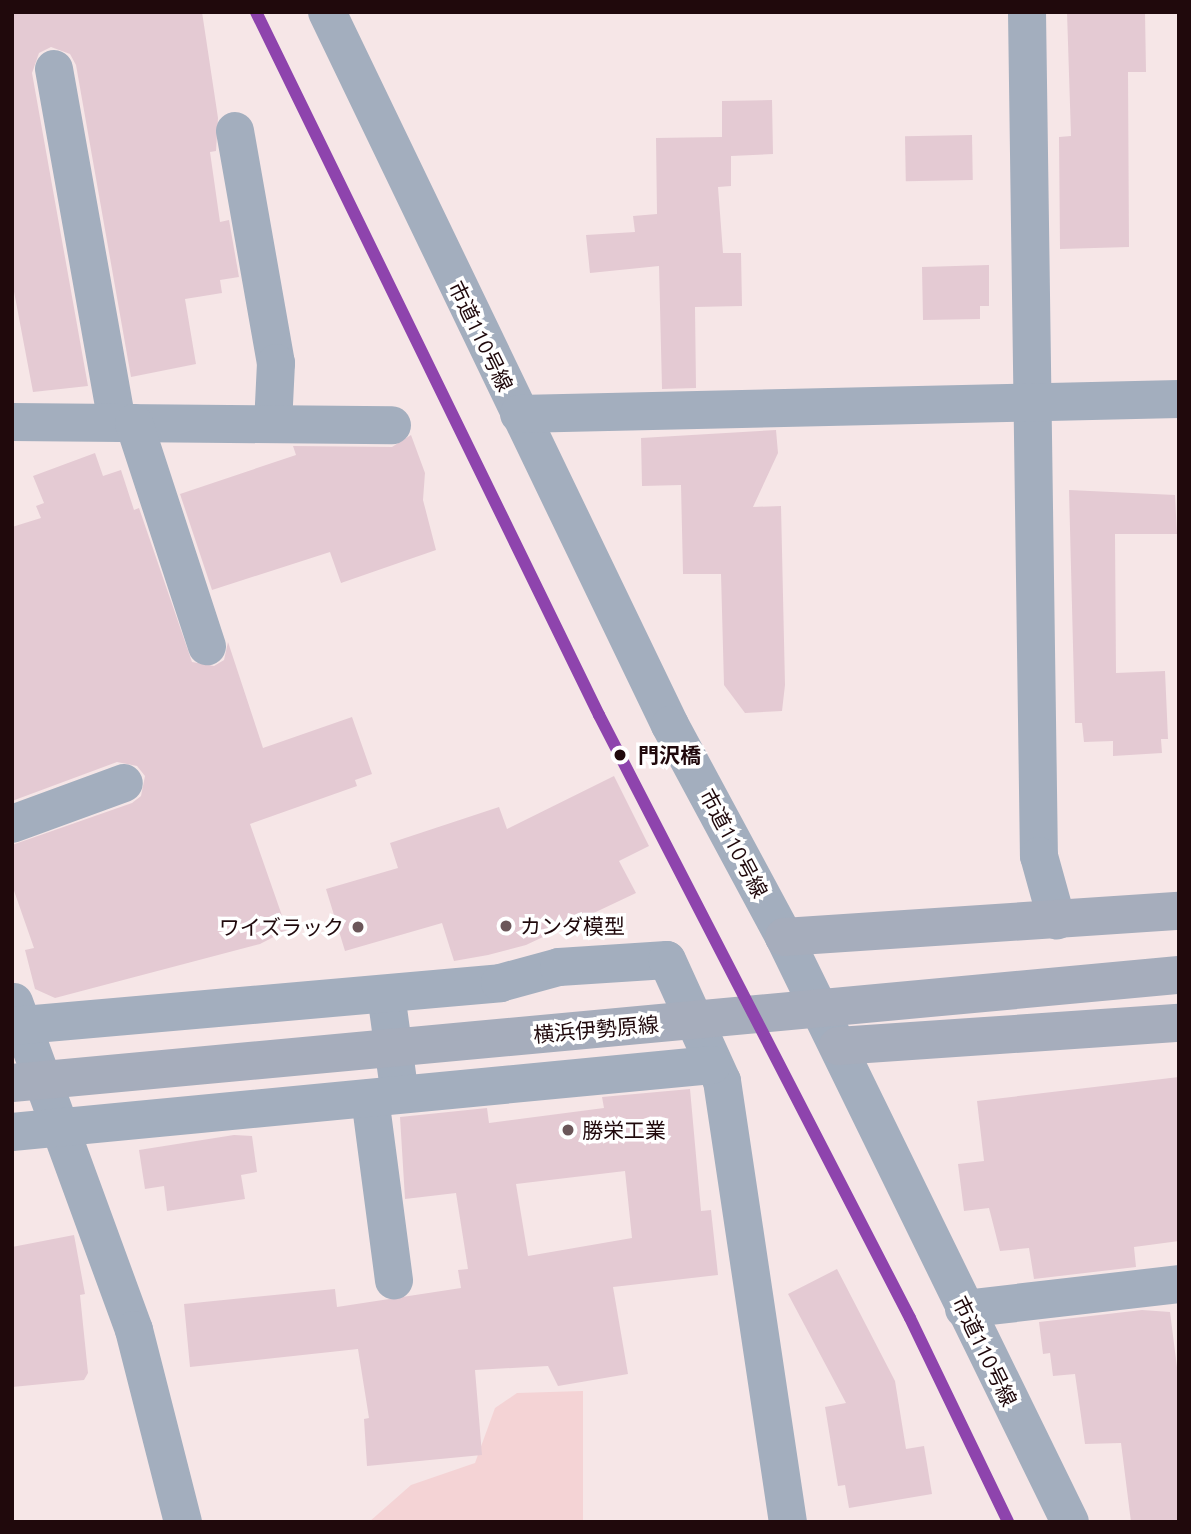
<!DOCTYPE html>
<html>
<head>
<meta charset="utf-8">
<style>
	body { margin:0 }
	#map { position:relative; width:1191px; height:1534px; overflow:hidden; background:#f6e6e7; font-family:Ubuntu,"Noto Sans JP",sans-serif }
	div>[style] { position:absolute }
	[style*='--x'] { left:calc(var(--x)*1px); top:calc(var(--y)*1px); width:calc(var(--w)*1px); rotate:calc(var(--a)*1deg) }
	.green>* { inset:0; background:#f4d3d5 }
	.building>* { inset:0; background:#e4cad3; transform-origin:0 0 }
	.minor>* { height:38px; margin:-19px; padding:0 19px; transform-origin:19px; border-radius:19px; background:#a3aebe }
	.major>* { height:38px; margin:-19px; padding:0 19px; transform-origin:19px; border-radius:19px; background:#a6adbc }
	.major-bridge>* { height:38px; margin:-19px; padding:0 19px; transform-origin:19px; border-radius:19px; background:#a6adbc }
	.rail-1>* { height:12px; margin:-6px; padding:0 6px; transform-origin:6px; border-radius:6px; background:#8e44ad }
	.dots>* { width:19px; height:19px; translate:-50% -50%; box-sizing:border-box; border:4px solid #fff; border-radius:50% }
	span { translate:-50% -50%; white-space:nowrap; text-align:center; line-height:1.15; -webkit-text-stroke:7px #fff; paint-order:stroke }
	.street-label { font-size:21px; color:#20090c }
	.stop-label { font-size:21px; color:#20090c; font-weight:700 }
	.left { translate:0 -50%; text-align:left }
	.poi-label { font-size:21px; color:#20090c }
	.right { translate:-100% -50%; text-align:right }
	.frame { position:absolute; inset:0; border:14px solid #20090c; pointer-events:none }
</style>
</head>
<body>
<div id="map">
	<div class="green">
		<i style="clip-path:polygon(583px 1391px,583px 1522px,369px 1522px,411px 1485px,475px 1463px,495px 1408px,517px 1393px)"></i>
	</div>
	<div class="building">
		<i style="clip-path:polygon(12px 12px,202px 12px,218px 118px,216px 151px,210px 152px,220px 222px,229px 220px,239px 277px,220px 280px,222px 293px,185px 299px,196px 364px,131px 377px,76px 65px,70px 54px,51px 47px,39px 53px,32px 73px,88px 386px,33px 392px,12px 281px)"></i>
		<i style="clip-path:polygon(1067px 12px,1145px 12px,1146px 72px,1128px 72px,1129px 247px,1060px 249px,1059px 137px,1071px 136px)"></i>
		<i style="clip-path:polygon(772px 100px,773px 154px,731px 156px,731px 186px,718px 187px,723px 253px,741px 253px,742px 306px,695px 307px,696px 388px,662px 389px,659px 266px,590px 273px,586px 235px,635px 232px,633px 216px,657px 214px,656px 138px,722px 137px,722px 101px)"></i>
		<i style="left:972px;top:135px;width:45px;height:67px;rotate:89deg"></i>
		<i style="clip-path:polygon(989px 265px,989px 306px,980px 306px,980px 319px,923px 320px,922px 267px)"></i>
		<i style="clip-path:polygon(776px 430px,778px 453px,753px 507px,781px 506px,785px 685px,782px 711px,745px 713px,724px 685px,721px 574px,683px 574px,681px 485px,642px 486px,641px 438px)"></i>
		<i style="clip-path:polygon(411px 435px,425px 473px,423px 500px,436px 550px,341px 583px,330px 552px,212px 590px,180px 494px,296px 455px,293px 446px,392px 447px)"></i>
		<i style="clip-path:polygon(95px 453px,103px 476px,121px 470px,134px 510px,139px 508px,192px 662px,214px 666px,224px 660px,228px 642px,263px 748px,352px 717px,372px 774px,355px 780px,357px 786px,250px 824px,287px 930px,260px 944px,55px 998px,35px 989px,25px 950px,34px 948px,12px 885px,12px 845px,132px 803px,141px 796px,145px 776px,137px 766px,117px 762px,12px 801px,12px 527px,41px 518px,36px 506px,44px 503px,33px 476px)"></i>
		<i style="clip-path:polygon(1069px 490px,1175px 495px,1177px 534px,1115px 534px,1116px 673px,1165px 671px,1168px 739px,1161px 739px,1162px 753px,1113px 756px,1113px 741px,1084px 742px,1082px 723px,1075px 723px)"></i>
		<i style="clip-path:polygon(614px 776px,649px 846px,619px 861px,636px 893px,526px 945px,488px 955px,454px 961px,442px 923px,345px 951px,326px 889px,398px 868px,390px 843px,499px 807px,507px 829px)"></i>
		<i style="clip-path:polygon(1179px 1077px,1179px 1241px,1134px 1247px,1136px 1267px,1034px 1279px,1029px 1248px,1000px 1251px,989px 1208px,964px 1211px,958px 1164px,984px 1161px,977px 1101px)"></i>
		<i style="clip-path:polygon(evenodd,690px 1089px,701px 1211px,711px 1210px,718px 1275px,613px 1287px,628px 1374px,558px 1386px,548px 1366px,475px 1370px,482px 1455px,367px 1466px,364px 1419px,369px 1418px,358px 1349px,190px 1367px,184px 1304px,335px 1289px,337px 1307px,461px 1288px,458px 1270px,468px 1269px,456px 1193px,405px 1199px,400px 1117px,487px 1108px,489px 1123px,604px 1108px,602px 1097px,690px 1089px,625px 1171px,632px 1238px,528px 1256px,516px 1184px,625px 1171px)"></i>
		<i style="clip-path:polygon(234px 1135px,252px 1136px,257px 1172px,241px 1175px,245px 1199px,167px 1211px,164px 1186px,145px 1189px,139px 1150px)"></i>
		<i style="clip-path:polygon(74px 1235px,85px 1294px,80px 1295px,88px 1373px,84px 1380px,12px 1387px,12px 1247px)"></i>
		<i style="clip-path:polygon(837px 1269px,895px 1381px,906px 1449px,924px 1446px,932px 1494px,849px 1508px,845px 1485px,838px 1486px,825px 1407px,846px 1403px,788px 1294px)"></i>
		<i style="clip-path:polygon(1142px 1310px,1170px 1312px,1179px 1383px,1179px 1522px,1131px 1522px,1121px 1443px,1085px 1444px,1075px 1374px,1053px 1376px,1050px 1353px,1043px 1354px,1039px 1322px)"></i>
	</div>
	<div class="minor">
		<i style="--x:327;--y:12;--w:791;--a:64.31"></i>
		<i style="--x:670;--y:725;--w:241;--a:61.7"></i>
		<i style="--x:784;--y:937;--w:651;--a:63.95"></i>
		<i style="--x:1027;--y:12;--w:844;--a:89.19"></i>
		<i style="--x:1039;--y:856;--w:67;--a:74.5"></i>
		<i style="--x:54;--y:69;--w:359;--a:79.9"></i>
		<i style="--x:235;--y:131;--w:236;--a:80"></i>
		<i style="--x:276;--y:363;--w:61;--a:92.8"></i>
		<i style="--x:519;--y:414;--w:660;--a:-1.3"></i>
		<i style="--x:12;--y:422;--w:380;--a:0.5"></i>
		<i style="--x:134;--y:423;--w:235;--a:71.9"></i>
		<i style="--x:12;--y:824;--w:119;--a:-20.1"></i>
		<i style="--x:386;--y:994;--w:89;--a:82.2"></i>
		<i style="--x:14;--y:1002;--w:349;--a:69.9"></i>
		<i style="--x:134;--y:1330;--w:198;--a:75.7"></i>
		<i style="--x:12;--y:1026;--w:490;--a:-5"></i>
		<i style="--x:500;--y:983;--w:61;--a:-15.2"></i>
		<i style="--x:559;--y:967;--w:108;--a:-3.7"></i>
		<i style="--x:667;--y:960;--w:133;--a:65.6"></i>
		<i style="--x:722;--y:1081;--w:446;--a:81.5"></i>
		<i style="--x:370;--y:1098;--w:184;--a:82.5"></i>
		<i style="--x:12;--y:1132;--w:703;--a:-5.47"></i>
		<i style="--x:964;--y:1309;--w:216;--a:-6.6"></i>
	</div>
	<div class="major">
		<i style="--x:784;--y:937;--w:396;--a:-3.8"></i>
		<i style="--x:838;--y:1046;--w:342;--a:-3.9"></i>
	</div>
	<div class="major-bridge">
		<i style="--x:12;--y:1083;--w:1172;--a:-5.29"></i>
	</div>
	<div class="rail-1">
		<i style="--x:256;--y:12;--w:782;--a:63.99"></i>
		<i style="--x:599;--y:715;--w:678;--a:62.72"></i>
		<i style="--x:910;--y:1318;--w:226;--a:64.3"></i>
	</div>
	<div class="dots">
		<i style="left:620px;top:755px;background:#20090c"></i>
		<i style="left:506px;top:926px;background:#6b5659"></i>
		<i style="left:358px;top:927px;background:#6b5659"></i>
		<i style="left:568px;top:1130px;background:#6b5659"></i>
	</div>
	<div class="street-label">
		<span style="left:481px;top:336px;rotate:64deg">市道110号線</span>
		<span style="left:734px;top:843px;rotate:62deg">市道110号線</span>
		<span style="left:596px;top:1029px;rotate:-5deg">横浜伊勢原線</span>
		<span style="left:985px;top:1351px;rotate:64deg">市道110号線</span>
	</div>
	<div class="stop-label">
		<span class="left" style="left:638px;top:755px">門沢橋</span>
	</div>
	<div class="poi-label">
		<span class="left" style="left:520px;top:926px">カンダ模型</span>
		<span class="right" style="left:344px;top:927px">ワイズラック</span>
		<span class="left" style="left:582px;top:1130px">勝栄工業</span>
	</div>
	<div class="frame"></div>
</div>
</body>
</html>
